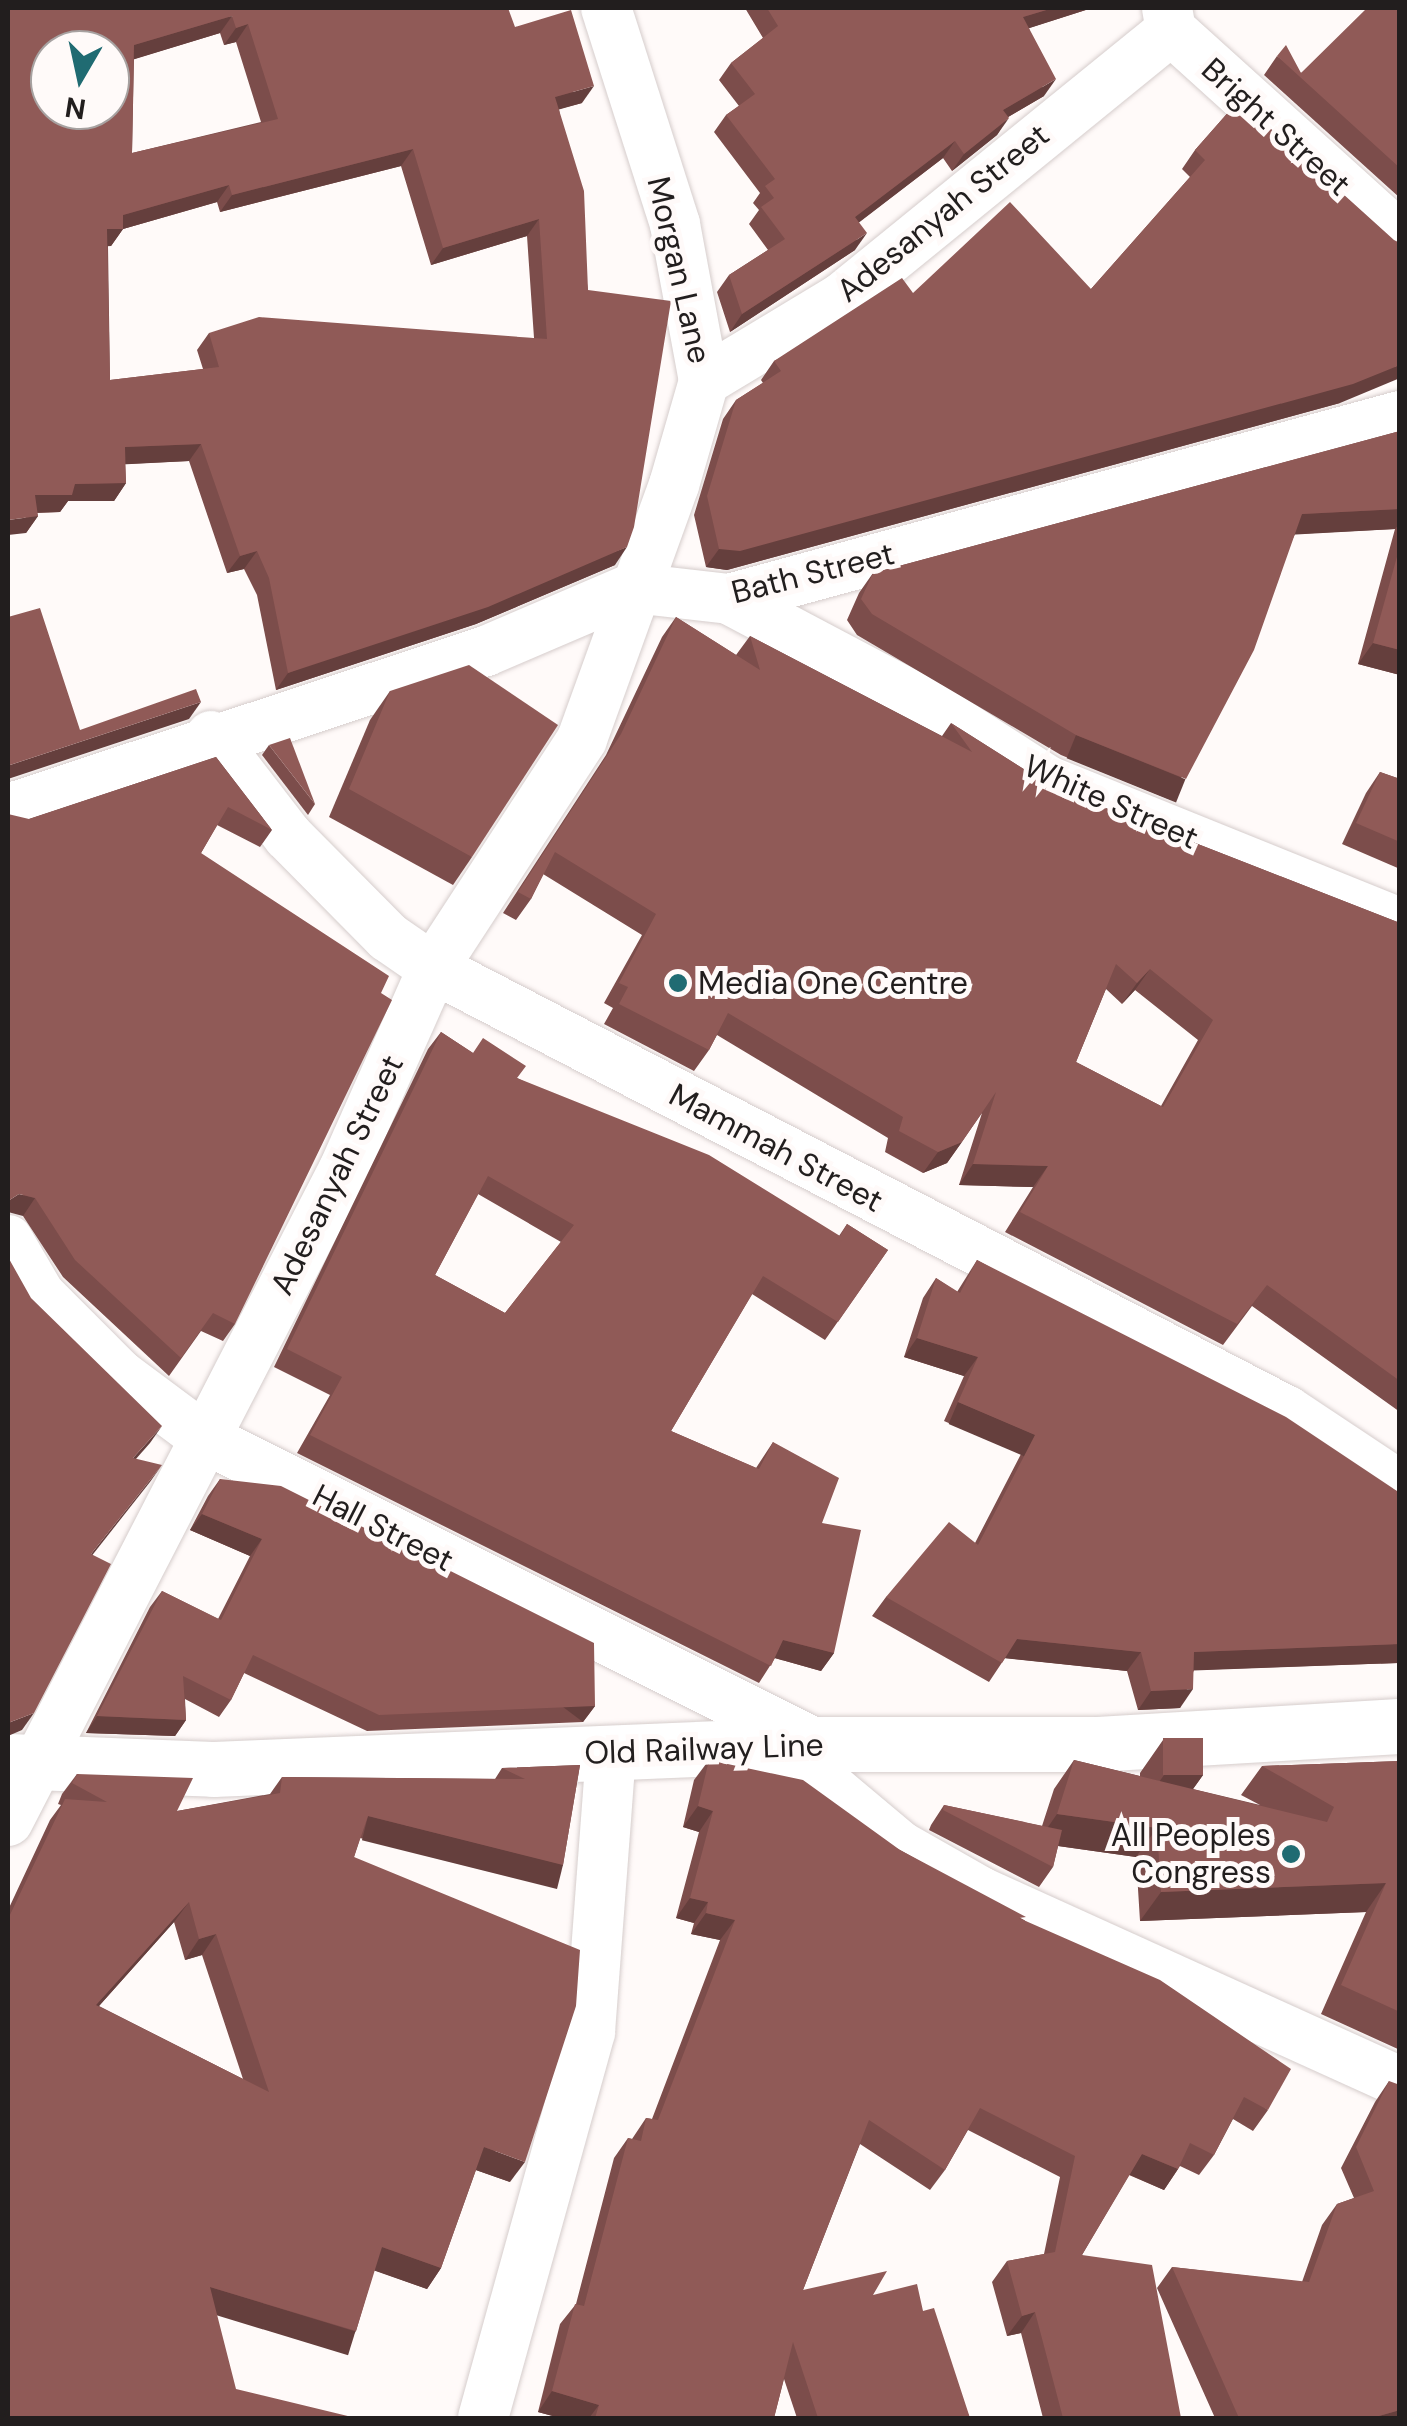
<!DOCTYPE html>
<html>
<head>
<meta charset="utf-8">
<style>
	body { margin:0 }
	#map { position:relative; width:1407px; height:2426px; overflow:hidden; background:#fffaf9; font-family:"DM Sans",sans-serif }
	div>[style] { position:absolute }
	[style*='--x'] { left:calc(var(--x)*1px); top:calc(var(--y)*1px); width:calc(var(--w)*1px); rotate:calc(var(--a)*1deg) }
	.roads { filter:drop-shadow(0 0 2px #d6cdcc) drop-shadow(0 0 2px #d6cdcc) }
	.street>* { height:50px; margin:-25px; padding:0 25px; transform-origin:25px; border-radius:25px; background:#fff }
	.secondary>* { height:55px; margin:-27.5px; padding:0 27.5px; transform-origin:27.5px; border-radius:27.5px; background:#fff }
	.wall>* { inset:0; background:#7c4d4b }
	.shaded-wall>* { inset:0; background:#653f3d; transform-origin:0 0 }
	.building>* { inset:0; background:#905a57; transform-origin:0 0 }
	.dots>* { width:28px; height:28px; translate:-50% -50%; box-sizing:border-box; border:5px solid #fffaf9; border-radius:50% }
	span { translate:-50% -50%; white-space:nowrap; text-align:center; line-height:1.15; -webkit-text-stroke:10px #fffaf9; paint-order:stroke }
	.street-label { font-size:32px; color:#221e1e }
	.poi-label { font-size:32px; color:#221e1e }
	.left { translate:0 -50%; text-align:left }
	.right { translate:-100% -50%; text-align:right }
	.frame { position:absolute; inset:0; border:10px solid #221e1e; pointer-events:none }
	.north { position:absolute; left:30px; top:30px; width:100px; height:100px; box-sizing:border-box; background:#fffaf9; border:2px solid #a7a2a1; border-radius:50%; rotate:189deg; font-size:28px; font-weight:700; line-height:40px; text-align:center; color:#221e1e }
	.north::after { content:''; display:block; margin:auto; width:35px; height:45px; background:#206b72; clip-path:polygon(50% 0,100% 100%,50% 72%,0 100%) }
</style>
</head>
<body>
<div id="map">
	<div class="roads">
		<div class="street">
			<i style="--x:1167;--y:8;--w:22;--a:80"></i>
			<i style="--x:1171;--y:30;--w:309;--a:42.1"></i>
			<i style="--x:704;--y:381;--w:162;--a:-31.1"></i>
			<i style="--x:843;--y:297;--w:423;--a:-39.1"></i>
			<i style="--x:729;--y:599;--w:229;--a:27.9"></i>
			<i style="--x:931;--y:706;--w:139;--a:32.7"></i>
			<i style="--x:1048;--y:781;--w:380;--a:22"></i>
			<i style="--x:211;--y:736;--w:126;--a:52.4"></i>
			<i style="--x:288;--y:836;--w:142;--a:45.3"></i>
			<i style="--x:388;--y:937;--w:55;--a:34.6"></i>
			<i style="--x:433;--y:968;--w:962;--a:27.42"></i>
			<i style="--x:1287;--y:1411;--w:136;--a:33.6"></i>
			<i style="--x:8;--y:809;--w:503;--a:-18.29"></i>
			<i style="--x:486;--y:651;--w:160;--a:-23.2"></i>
			<i style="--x:633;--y:588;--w:97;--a:6.5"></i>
			<i style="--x:729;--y:599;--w:696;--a:-15.26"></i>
			<i style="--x:8;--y:1240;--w:64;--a:59.8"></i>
			<i style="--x:40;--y:1295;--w:113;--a:45"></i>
			<i style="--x:120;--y:1375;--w:107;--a:36.7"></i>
			<i style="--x:206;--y:1439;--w:682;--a:26.57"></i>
			<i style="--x:782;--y:1747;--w:154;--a:40"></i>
			<i style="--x:900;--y:1846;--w:93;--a:29.6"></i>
			<i style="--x:981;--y:1892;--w:460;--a:24.4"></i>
			<i style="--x:8;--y:1821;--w:733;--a:-62.74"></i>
			<i style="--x:344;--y:1169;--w:220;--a:-66.1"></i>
			<i style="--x:433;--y:968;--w:273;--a:-56.9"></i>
			<i style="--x:582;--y:739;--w:270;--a:-70.1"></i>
			<i style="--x:674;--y:485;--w:108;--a:-73.9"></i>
			<i style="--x:704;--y:381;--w:160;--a:-100.5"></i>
			<i style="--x:675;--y:224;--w:227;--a:-107.7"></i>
			<i style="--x:483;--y:2418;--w:401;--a:-74.5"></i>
			<i style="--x:590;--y:2032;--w:281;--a:-85.7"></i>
		</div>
		<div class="secondary">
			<i style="--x:8;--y:1761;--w:205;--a:2.2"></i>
			<i style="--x:213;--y:1769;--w:604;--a:-2.37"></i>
			<i style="--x:816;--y:1744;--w:280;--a:0"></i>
			<i style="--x:1096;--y:1744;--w:305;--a:-3.4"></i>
		</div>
	</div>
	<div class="wall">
		<i style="clip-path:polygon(evenodd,8px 8px,515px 27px,582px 103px,559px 109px,588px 290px,615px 565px,476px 624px,276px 690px,257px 595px,244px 569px,227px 573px,189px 461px,125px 464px,126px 483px,114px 501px,68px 501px,60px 512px,37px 513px,38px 516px,26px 533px,8px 8px,220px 33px,224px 45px,236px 42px,261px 122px,132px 153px,134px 59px,220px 33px,8px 8px,401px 166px,431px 265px,527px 236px,534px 338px,209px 333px,197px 350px,203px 369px,110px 380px,108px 246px,111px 246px,123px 229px,217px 202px,220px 212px,401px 166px)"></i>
		<i style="clip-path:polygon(745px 8px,1092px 8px,1029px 28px,1044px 96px,1008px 117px,997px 135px,952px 171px,943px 158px,859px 222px,855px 250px,730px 332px,717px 292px,729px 275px,768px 250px,749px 224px,759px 210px,753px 203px,760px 193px,714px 132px,726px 115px,739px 106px,719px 80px,731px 63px,763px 38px)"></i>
		<i style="clip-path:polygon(1400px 8px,1400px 198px,1264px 75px,1277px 56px,1301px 73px)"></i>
		<i style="clip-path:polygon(1239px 100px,1340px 403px,727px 570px,706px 567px,694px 515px,723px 419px,736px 400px,763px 383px,761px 380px,774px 361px,913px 293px,1091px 289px,1190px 177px,1182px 169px,1195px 150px)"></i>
		<i style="clip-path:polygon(1400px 431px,1400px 675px,1358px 664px,1395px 529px,1295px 534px,1171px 800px,1061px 755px,857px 635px,847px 620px,859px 593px,873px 573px)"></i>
		<i style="clip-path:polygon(evenodd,676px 617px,736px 655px,750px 636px,942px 736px,951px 723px,1052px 787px,1400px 923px,1400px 1412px,1252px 1306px,1223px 1345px,1005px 1232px,1033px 1187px,959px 1185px,982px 1113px,947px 1163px,923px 1173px,885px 1152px,888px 1138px,717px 1035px,709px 1050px,694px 1071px,604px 1024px,613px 1008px,604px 1003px,642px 935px,543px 874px,531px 899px,516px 920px,503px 913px,606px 755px,662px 637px,676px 617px,1106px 989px,1122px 1004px,1135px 990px,1198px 1040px,1161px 1106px,1076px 1062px,1106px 989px)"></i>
		<i style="clip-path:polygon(390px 691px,472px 857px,453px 885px,329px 817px,370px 720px)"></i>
		<i style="clip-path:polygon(269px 745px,315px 804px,308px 815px,262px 755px)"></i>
		<i style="clip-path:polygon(216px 757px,272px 830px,260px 847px,217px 825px,201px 853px,235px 1324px,223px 1341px,201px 1331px,169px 1376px,63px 1277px,23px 1216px,29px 819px)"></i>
		<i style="clip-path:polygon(1380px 772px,1400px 779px,1400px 869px,1342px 844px,1366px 793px)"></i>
		<i style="clip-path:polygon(evenodd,441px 1032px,473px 1053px,517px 1078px,839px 1236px,847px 1224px,888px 1250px,825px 1340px,752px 1294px,671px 1431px,756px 1468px,773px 1442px,822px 1523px,834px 1653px,821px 1671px,775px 1658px,759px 1683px,297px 1453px,330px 1395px,274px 1367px,428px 1049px,441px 1032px,478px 1194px,561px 1242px,505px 1313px,435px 1275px,478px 1194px)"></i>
		<i style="clip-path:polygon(977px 1260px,1400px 1493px,1400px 1660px,1398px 1663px,1194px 1670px,1180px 1708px,1138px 1710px,1127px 1671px,1005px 1658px,989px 1682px,872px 1616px,886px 1597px,975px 1543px,1021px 1454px,944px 1421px,964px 1376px,904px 1357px,923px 1298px,936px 1278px,957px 1292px)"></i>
		<i style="clip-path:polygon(220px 1479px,595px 1706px,583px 1722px,367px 1731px,244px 1673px,231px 1700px,219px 1717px,185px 1699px,186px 1720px,175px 1736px,86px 1733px,150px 1607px,162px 1591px,218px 1619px,250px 1556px,190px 1530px,208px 1496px)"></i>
		<i style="clip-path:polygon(1163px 1740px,1203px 1775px,1193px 1789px,1260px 1805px,1241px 1795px,1262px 1766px,1400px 1761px,1400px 2050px,1321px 2014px,1366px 1912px,1140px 1921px,1136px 1857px,1058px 1846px,1053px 1867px,1039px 1887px,929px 1830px,931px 1825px,944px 1805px,1042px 1826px,1054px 1789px,1074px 1760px,1140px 1776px,1140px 1773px)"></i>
		<i style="clip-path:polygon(709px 1760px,900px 1850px,1024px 1920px,1268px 2110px,1253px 2131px,1233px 2119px,1214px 2155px,1199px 2175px,1180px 2166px,1164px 2190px,1129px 2175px,1082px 2255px,1181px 2418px,1043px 2418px,1021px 2333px,1007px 2336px,992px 2282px,1007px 2261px,1044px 2254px,1060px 2177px,968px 2130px,945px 2170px,930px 2190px,860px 2144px,803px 2290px,873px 2295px,923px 2311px,970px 2418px,797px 2418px,784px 2379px,774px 2418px,560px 2418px,538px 2412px,560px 2324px,576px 2304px,614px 2158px,628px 2138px,632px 2139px,646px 2118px,652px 2119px,720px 1940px,691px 1934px,694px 1923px,676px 1918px,699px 1832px,683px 1827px,694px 1780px)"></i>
		<i style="clip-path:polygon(evenodd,580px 1765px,563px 1865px,549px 1886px,360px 1838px,354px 1857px,510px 2182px,476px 2170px,441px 2268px,427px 2289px,374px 2270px,356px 2331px,341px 2352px,217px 2314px,8px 2418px,8px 1910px,50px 1820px,61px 1805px,58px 1804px,62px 1794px,77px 1774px,177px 1811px,270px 1794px,282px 1777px,495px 1779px,502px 1768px,580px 1765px,174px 1922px,185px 1960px,202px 1955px,243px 2079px,99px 2006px,174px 1922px)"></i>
		<i style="clip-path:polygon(1389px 2081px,1400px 2418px,1215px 2418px,1157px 2288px,1172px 2267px,1302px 2282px,1322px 2225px,1337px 2204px,1354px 2198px,1341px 2168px,1375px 2102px)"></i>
	</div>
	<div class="shaded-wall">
		<i style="clip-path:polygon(1053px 8px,1092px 8px,1011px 34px,1023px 17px)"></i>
		<i style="clip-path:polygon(232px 16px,220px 33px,122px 63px,134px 45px)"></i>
		<i style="clip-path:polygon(248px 24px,236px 42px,224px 45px,236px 28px)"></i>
		<i style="clip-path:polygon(1056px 79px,1044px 96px,991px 127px,1003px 110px)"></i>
		<i style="clip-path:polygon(594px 86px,582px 103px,543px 114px,555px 97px)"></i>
		<i style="clip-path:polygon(1009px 118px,997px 135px,952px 171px,964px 154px)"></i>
		<i style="clip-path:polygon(955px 141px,943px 158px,844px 234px,855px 217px)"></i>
		<i style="clip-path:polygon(413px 149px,401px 166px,220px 212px,232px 195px)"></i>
		<i style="clip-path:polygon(229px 185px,217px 202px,123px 229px,111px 246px,95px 247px,107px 229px,123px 215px)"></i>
		<i style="clip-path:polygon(539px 219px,527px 236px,431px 265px,443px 248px)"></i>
		<i style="clip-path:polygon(867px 233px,855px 250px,730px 332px,742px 314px)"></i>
		<i style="clip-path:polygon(1400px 365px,1400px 378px,1340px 403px,727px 570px,706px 567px,719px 549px)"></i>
		<i style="clip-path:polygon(201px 444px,189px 461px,112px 465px,125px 447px)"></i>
		<i style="clip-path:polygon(126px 483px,114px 501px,68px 501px,60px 512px,23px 513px,35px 495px,75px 484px)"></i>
		<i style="clip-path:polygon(1400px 509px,1400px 523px,1395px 529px,1287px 535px,1302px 514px)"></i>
		<i style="clip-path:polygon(38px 516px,26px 533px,8px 535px,8px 520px)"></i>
		<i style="clip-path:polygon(627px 547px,615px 565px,476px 624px,276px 690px,288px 673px)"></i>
		<i style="clip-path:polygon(257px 551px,244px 569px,227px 573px,240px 556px)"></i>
		<i style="clip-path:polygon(1373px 643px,1400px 650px,1400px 675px,1358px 664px)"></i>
		<i style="clip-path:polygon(201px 702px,189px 719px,8px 779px,8px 768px,10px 765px)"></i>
		<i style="left:1076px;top:735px;width:118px;height:25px;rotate:22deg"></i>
		<i style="clip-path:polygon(1150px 969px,1135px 990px,1122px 1004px,1137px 983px)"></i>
		<i style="clip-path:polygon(962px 1142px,947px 1163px,923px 1173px,938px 1152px)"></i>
		<i style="clip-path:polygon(973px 1164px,1048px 1166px,1033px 1187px,959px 1185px)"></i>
		<i style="clip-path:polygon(19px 1194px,35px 1198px,23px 1216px,8px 1212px,8px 1201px)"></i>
		<i style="clip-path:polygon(917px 1338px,978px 1357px,964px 1376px,904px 1357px)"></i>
		<i style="left:958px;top:1402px;width:84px;height:24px;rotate:23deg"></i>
		<i style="clip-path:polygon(162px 1426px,150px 1443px,121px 1476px,133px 1458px)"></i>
		<i style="clip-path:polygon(162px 1465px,150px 1482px,79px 1572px,91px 1554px)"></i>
		<i style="clip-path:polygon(202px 1514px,262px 1539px,250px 1556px,190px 1530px)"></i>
		<i style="clip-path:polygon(1017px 1639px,1141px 1652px,1127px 1671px,1003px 1658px)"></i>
		<i style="clip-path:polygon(783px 1640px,834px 1653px,821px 1671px,771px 1657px)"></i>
		<i style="clip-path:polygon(1400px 1644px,1400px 1660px,1398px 1663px,1180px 1671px,1194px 1652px)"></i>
		<i style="clip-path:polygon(1193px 1689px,1180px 1708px,1138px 1710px,1151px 1691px)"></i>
		<i style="left:595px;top:1706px;width:20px;height:216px;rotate:127deg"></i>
		<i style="clip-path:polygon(34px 1713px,22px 1730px,8px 1736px,8px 1723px)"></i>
		<i style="clip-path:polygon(97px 1716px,186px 1720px,175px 1736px,86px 1733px)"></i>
		<i style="clip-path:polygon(1164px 1775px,1203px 1775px,1180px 1807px,1141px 1808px)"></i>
		<i style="clip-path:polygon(698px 1806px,713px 1811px,699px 1832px,683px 1827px)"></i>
		<i style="clip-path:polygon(1057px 1814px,1157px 1828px,1136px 1857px,1037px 1843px)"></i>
		<i style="left:368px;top:1816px;width:201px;height:25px;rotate:14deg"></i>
		<i style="clip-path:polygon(1386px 1883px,1366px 1912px,1140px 1921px,1161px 1892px)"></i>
		<i style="clip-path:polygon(690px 1898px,708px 1902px,694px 1923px,676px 1918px)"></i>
		<i style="clip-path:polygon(189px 1902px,174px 1922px,82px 2025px,96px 2005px)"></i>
		<i style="clip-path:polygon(706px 1913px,735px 1920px,720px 1940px,691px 1934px)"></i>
		<i style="clip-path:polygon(216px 1934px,202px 1955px,185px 1960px,199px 1939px)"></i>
		<i style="clip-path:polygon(484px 2147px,525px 2162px,510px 2182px,470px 2168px)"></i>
		<i style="clip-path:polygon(1142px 2154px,1178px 2169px,1164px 2190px,1128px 2174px)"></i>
		<i style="clip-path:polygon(382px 2247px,441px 2268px,427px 2289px,367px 2268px)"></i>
		<i style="left:210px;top:2287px;width:152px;height:25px;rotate:17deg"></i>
		<i style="clip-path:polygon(1035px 2312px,1021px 2333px,1007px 2336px,1022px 2316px)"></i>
		<i style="clip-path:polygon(552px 2391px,599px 2405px,589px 2418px,560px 2418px,538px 2412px)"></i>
		<i style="clip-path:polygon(1400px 2410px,1400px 2418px,1372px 2418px)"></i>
	</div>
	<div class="building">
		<i style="clip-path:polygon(evenodd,8px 8px,508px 8px,515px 27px,571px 10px,594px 86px,555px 97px,584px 191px,588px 290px,671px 301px,634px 527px,627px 547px,488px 607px,288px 673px,269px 578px,257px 551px,240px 556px,201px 444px,125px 447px,126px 483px,75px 484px,72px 495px,35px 495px,38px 516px,8px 520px,8px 8px,232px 16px,236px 28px,248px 24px,278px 119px,132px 153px,134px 45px,232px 16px,8px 8px,50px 50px,110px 50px,110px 110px,50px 110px,50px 50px,8px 8px,413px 149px,443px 248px,539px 219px,547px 339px,259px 317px,209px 333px,219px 367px,110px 380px,107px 229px,123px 229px,123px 215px,229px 185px,232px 195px,413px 149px)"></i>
		<i style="clip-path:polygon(767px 8px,1053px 8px,1023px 17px,1056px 79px,1003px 110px,1009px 118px,964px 154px,955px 141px,855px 217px,867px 233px,742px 314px,729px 275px,785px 239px,761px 207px,774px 198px,765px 186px,775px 179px,726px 115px,755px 94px,731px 63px,778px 26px)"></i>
		<i style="clip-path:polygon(1367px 8px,1400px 8px,1400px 168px,1277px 56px,1286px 45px,1301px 73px)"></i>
		<i style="clip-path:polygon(1239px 100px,1394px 240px,1400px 243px,1400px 365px,1353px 384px,740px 551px,719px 549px,707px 496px,736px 400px,781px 371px,774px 361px,902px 278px,913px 293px,1010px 202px,1091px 289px,1205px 160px,1195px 150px)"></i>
		<i style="clip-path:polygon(1400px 431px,1400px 509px,1302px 514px,1254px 650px,1186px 779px,1076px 735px,872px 614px,861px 599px,873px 573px)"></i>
		<i style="clip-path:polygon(1400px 546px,1400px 650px,1373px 643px)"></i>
		<i style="clip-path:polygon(40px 608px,80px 730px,196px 689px,201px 702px,10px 765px,8px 768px,8px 617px)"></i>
		<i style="clip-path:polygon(evenodd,676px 617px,760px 670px,750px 636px,972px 752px,951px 723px,1052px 787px,1400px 923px,1400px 1381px,1267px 1285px,1237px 1324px,1020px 1212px,1048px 1166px,973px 1164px,996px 1092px,962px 1142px,938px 1152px,899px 1131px,903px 1117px,728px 1013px,709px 1050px,619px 1004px,628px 987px,619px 983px,656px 914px,555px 852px,531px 899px,518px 892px,621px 734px,676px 617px,1116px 964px,1137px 983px,1150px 969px,1213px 1020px,1163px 1107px,1076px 1062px,1116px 964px)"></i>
		<i style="clip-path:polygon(469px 665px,558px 725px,472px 857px,349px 789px,390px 691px)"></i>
		<i style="clip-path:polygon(290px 738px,315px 804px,269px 745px)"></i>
		<i style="clip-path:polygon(216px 757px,272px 830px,228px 807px,201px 853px,389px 976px,381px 993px,392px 1000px,235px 1324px,213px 1313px,181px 1358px,75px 1260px,35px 1198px,19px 1194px,8px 1201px,8px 814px,29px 819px)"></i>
		<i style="clip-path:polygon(1380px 772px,1400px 779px,1400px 842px,1356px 823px)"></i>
		<i style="clip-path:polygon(evenodd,441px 1032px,473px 1053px,483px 1038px,526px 1066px,517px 1078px,709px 1155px,840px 1236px,847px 1224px,888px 1250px,838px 1322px,763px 1276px,671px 1431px,759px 1469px,773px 1442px,839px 1478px,822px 1523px,861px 1530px,834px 1653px,783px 1640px,771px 1666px,310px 1435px,342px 1377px,287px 1349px,441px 1032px,488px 1176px,574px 1225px,505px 1313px,435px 1275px,488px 1176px)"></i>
		<i style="clip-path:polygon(8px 1257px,31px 1298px,162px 1426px,133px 1458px,162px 1465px,91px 1554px,111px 1564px,34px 1713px,8px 1723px)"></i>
		<i style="clip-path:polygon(977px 1260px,1286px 1417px,1400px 1493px,1400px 1644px,1194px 1652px,1193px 1689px,1151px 1691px,1141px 1652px,1017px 1639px,1002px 1663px,886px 1597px,949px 1522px,978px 1545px,1035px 1435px,958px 1402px,978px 1357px,917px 1338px,936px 1278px,960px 1293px)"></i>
		<i style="clip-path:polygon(220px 1479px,281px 1486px,594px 1643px,595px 1706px,379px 1715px,253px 1655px,231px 1700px,183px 1676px,186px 1720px,97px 1716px,162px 1591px,221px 1620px,262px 1539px,202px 1514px)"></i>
		<i style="left:1203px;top:1738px;width:37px;height:40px;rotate:90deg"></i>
		<i style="clip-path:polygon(709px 1760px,803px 1780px,900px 1850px,1026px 1917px,1019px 1918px,1160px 1980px,1291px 2069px,1268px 2110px,1244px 2097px,1214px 2155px,1190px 2143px,1178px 2169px,1142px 2154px,1082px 2255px,1152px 2265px,1181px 2418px,1063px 2418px,1035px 2312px,1022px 2316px,1007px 2261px,1055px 2252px,1075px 2156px,980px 2108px,945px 2170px,869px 2120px,803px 2290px,887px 2271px,873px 2295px,917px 2284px,923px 2311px,934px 2308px,970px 2418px,818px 2418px,793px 2342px,774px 2418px,595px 2418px,599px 2405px,552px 2391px,575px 2304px,584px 2306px,628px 2138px,641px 2141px,646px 2118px,658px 2120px,735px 1920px,706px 1913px,708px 1902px,690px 1898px,713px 1811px,698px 1806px)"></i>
		<i style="clip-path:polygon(1074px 1760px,1327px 1822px,1334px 1807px,1262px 1766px,1400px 1761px,1400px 2012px,1341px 1985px,1386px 1883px,1161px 1892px,1157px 1828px,1057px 1814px)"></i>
		<i style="clip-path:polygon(evenodd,580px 1765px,563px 1865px,368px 1816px,354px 1857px,580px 1950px,576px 2006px,525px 2162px,484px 2147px,441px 2268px,382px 2247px,356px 2331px,210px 2287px,236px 2389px,356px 2418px,8px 2418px,8px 1919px,65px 1799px,107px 1802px,72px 1783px,77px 1774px,193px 1778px,177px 1811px,280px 1793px,282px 1777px,525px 1779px,502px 1768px,580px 1765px,189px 1902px,199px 1939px,216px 1934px,269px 2092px,96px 2005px,189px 1902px)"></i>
		<i style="clip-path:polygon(944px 1805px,1062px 1830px,1053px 1867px,943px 1810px)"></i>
		<i style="clip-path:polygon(1389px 2081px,1400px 2085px,1400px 2410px,1372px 2418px,1239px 2418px,1172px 2267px,1309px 2282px,1337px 2204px,1374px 2191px,1356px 2147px)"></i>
	</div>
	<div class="dots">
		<i style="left:678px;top:983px;background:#206b72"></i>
		<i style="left:1291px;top:1854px;background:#206b72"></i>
	</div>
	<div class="street-label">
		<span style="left:1276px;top:127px;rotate:42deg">Bright Street</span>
		<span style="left:943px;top:213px;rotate:-39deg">Adesanyah Street</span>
		<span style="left:679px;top:270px;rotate:77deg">Morgan Lane</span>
		<span style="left:813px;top:573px;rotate:-14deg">Bath Street</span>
		<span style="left:1111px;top:802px;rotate:24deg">White Street</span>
		<span style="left:776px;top:1148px;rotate:28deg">Mammah Street</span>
		<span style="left:337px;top:1175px;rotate:-64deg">Adesanyah Street</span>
		<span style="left:383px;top:1528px;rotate:27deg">Hall Street</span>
		<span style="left:704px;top:1749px;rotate:-2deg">Old Railway Line</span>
	</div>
	<div class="poi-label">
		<span class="left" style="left:698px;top:983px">Media One Centre</span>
		<span class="right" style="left:1271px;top:1854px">All Peoples<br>Congress</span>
	</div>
	<div class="frame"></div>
	<div class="north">N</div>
</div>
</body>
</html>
